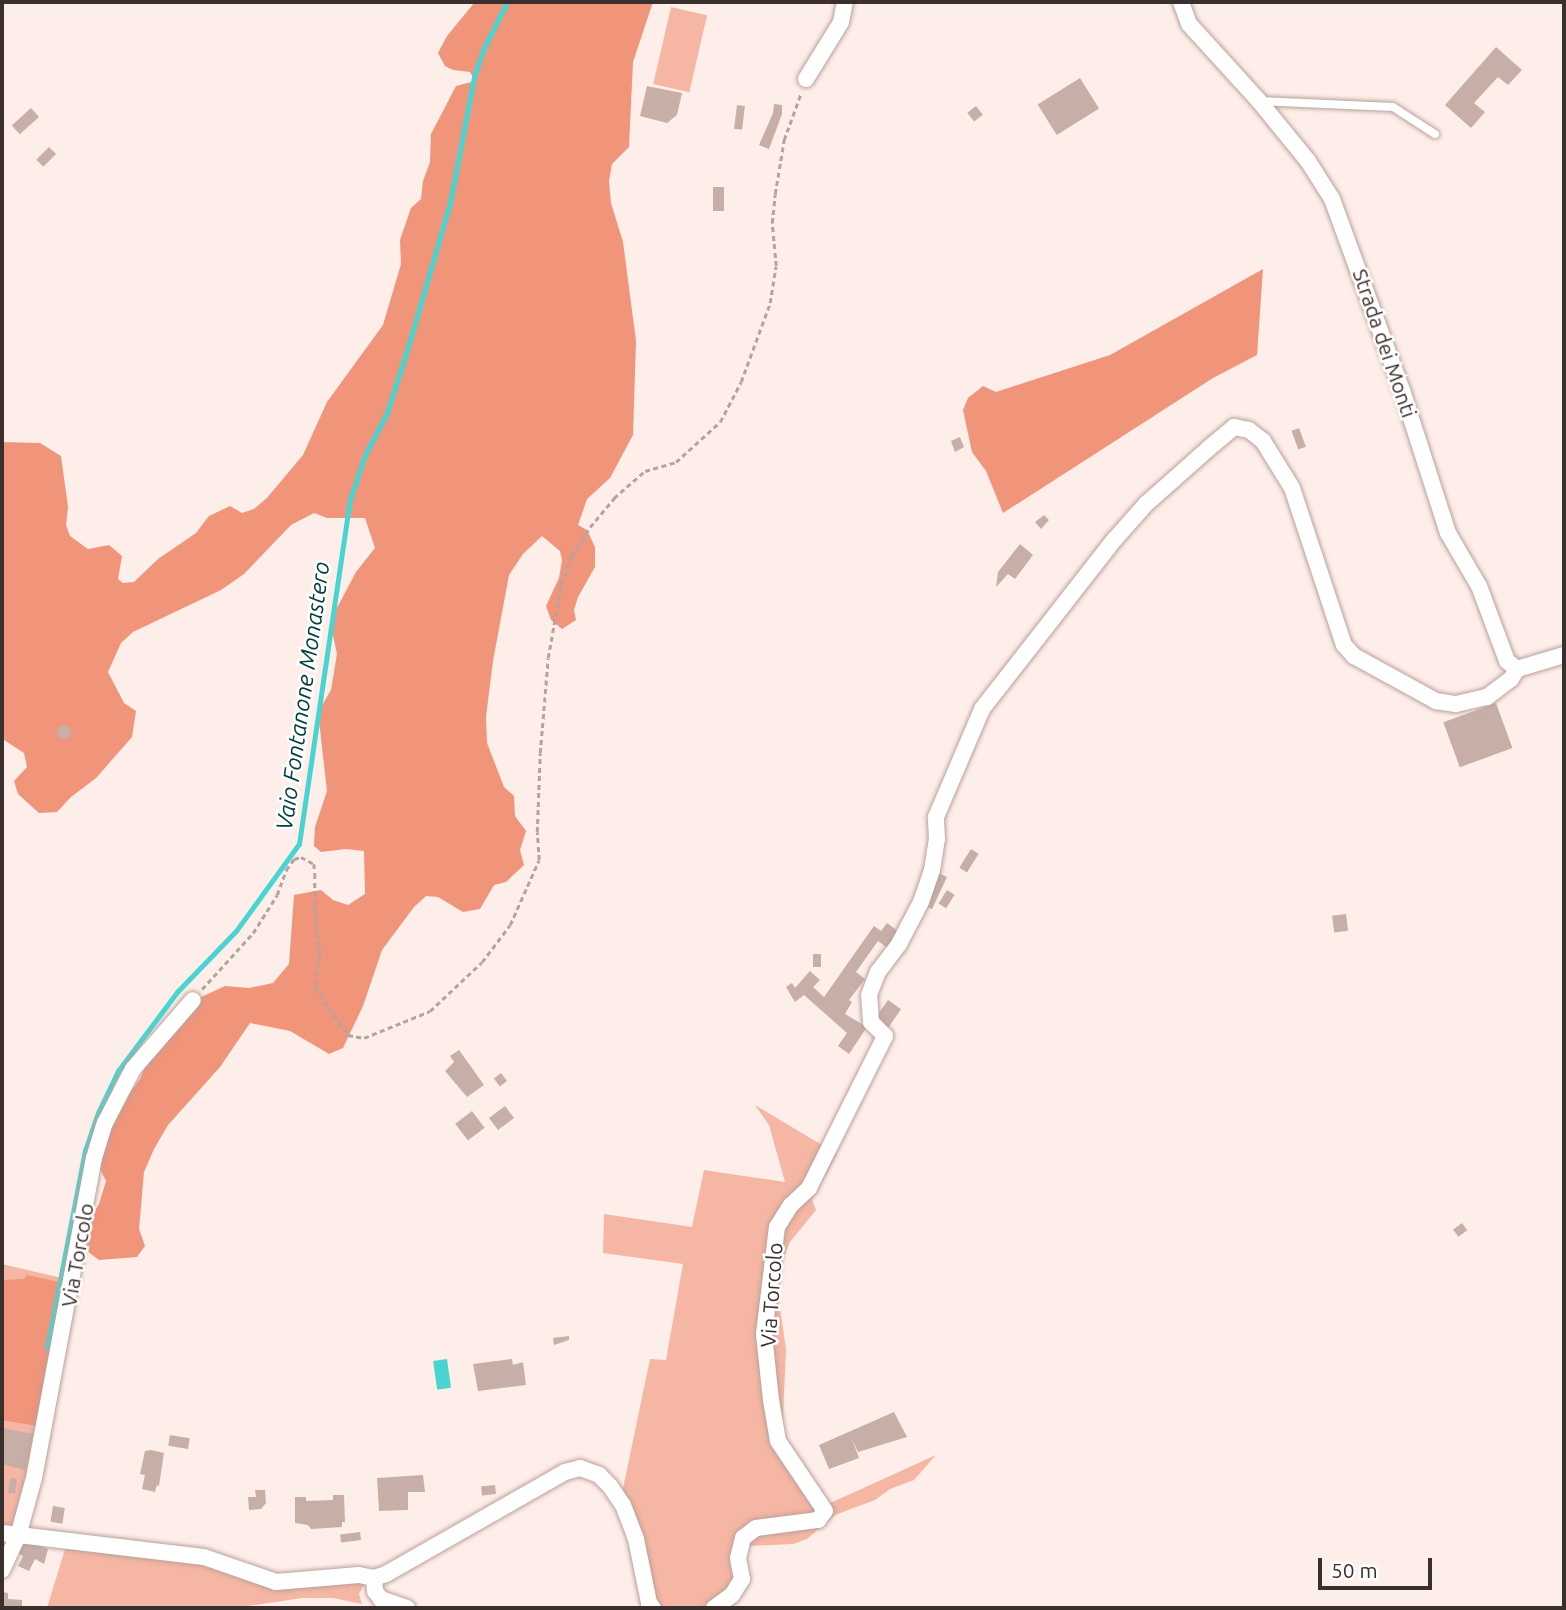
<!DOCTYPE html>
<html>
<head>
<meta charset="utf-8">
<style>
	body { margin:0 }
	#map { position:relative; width:1566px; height:1610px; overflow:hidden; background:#feeee9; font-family:Ubuntu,sans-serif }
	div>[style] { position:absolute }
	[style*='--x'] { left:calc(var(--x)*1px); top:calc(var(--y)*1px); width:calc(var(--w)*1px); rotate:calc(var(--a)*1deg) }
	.green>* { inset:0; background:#f5b6a3; transform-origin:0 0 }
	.forest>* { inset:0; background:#f0947a }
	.water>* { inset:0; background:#48d5d2; transform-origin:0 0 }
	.stream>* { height:4.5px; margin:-2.25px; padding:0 2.25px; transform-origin:2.25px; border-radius:2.25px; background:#48d5d2 }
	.building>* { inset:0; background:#c7aea7; transform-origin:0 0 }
	.round { border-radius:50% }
	.path>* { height:2.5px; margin-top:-1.25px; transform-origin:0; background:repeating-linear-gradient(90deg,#b2a4a0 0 5px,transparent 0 8.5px) }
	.roads { filter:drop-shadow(0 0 2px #baa19a) drop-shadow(0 0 2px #baa19a) }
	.lane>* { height:8px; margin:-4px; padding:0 4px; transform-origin:4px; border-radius:4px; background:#fff }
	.street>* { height:16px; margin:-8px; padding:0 8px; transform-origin:8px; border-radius:8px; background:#fff }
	span { translate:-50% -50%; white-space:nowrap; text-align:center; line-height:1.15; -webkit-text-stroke:5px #fff; paint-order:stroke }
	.street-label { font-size:21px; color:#392f2c }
	.water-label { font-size:23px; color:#004140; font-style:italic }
	.frame { position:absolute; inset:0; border:4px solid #392f2c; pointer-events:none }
	.scale { position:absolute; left:1318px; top:1558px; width:114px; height:32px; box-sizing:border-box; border:4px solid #392f2c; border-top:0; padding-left:9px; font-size:21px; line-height:24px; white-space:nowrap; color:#392f2c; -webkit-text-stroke:5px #fff; paint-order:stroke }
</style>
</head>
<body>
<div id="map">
	<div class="green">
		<i style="left:671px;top:7px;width:37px;height:79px;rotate:13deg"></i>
		<i style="clip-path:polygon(755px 1105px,837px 1154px,812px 1200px,816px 1210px,790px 1242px,782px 1263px,778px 1293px,786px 1350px,782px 1436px,826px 1505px,936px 1455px,914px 1480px,890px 1489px,875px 1500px,835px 1515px,807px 1539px,793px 1544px,749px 1546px,743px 1553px,740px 1595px,728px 1608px,643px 1608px,621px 1498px,650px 1359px,666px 1360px,683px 1264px,603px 1253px,604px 1214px,692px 1227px,704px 1170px,785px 1182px,769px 1125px)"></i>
		<i style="clip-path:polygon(2px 1264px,66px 1279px,45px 1401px,16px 1520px,11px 1529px,2px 1528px)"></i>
		<i style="clip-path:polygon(69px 1536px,267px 1578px,347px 1569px,364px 1585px,359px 1594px,362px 1604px,333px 1598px,302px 1598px,235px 1608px,47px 1608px)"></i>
	</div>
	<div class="forest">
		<i style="clip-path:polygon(475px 2px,653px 2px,633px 62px,629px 147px,612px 164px,609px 181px,611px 203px,623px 242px,636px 341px,633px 435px,610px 478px,587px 499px,578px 525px,587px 530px,595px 547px,595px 567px,578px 597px,574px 610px,576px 620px,562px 629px,551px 620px,546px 606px,559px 578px,562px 560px,560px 551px,542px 536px,523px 554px,509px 575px,493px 661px,486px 717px,487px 743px,504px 787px,514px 796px,515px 816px,526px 831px,520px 850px,524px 865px,506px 882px,494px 885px,480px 909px,463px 912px,438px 897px,426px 896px,414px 907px,382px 950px,363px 1006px,343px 1048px,329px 1054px,290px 1031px,250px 1023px,220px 1067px,168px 1125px,154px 1149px,144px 1172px,139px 1229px,145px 1246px,137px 1257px,99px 1260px,83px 1248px,85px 1227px,99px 1204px,106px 1181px,94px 1157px,100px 1133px,140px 1079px,150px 1054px,197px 999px,225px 986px,249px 988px,273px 983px,289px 964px,294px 895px,321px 890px,333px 900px,348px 905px,365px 894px,364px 851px,346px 849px,321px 852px,314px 846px,315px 827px,327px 791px,318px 712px,331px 690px,337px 654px,330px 621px,356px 572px,375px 548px,365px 518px,327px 518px,314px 513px,291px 525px,244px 574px,221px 590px,133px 632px,121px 643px,108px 672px,124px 703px,136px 711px,132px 737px,96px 778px,71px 797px,57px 812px,39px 813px,18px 794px,14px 781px,27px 767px,24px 753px,4px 740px,2px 742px,2px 442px,40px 443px,61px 456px,68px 507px,66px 525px,70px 536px,88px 549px,109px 545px,122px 556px,118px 579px,123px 583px,134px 582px,158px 559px,196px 533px,209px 516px,230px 506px,242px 513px,254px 509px,267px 498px,303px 455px,327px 402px,383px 325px,401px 264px,400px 240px,411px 208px,421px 199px,423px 181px,430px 162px,431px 134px,456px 86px,475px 81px,470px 72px,453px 70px,445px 66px,438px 53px,447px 36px)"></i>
		<i style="clip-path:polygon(1263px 269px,1257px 355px,1213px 378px,1003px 513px,986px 471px,972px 452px,963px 410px,968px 398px,983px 386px,996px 392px,1110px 355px)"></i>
		<i style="clip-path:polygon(27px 1275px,68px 1284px,42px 1427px,2px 1420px,2px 1280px,24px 1279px)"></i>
	</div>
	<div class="water">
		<i style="left:447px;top:1359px;width:29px;height:14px;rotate:82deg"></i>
	</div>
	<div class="stream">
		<i style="--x:47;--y:1348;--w:201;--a:-79.1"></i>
		<i style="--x:85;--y:1151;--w:40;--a:-71.1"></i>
		<i style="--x:98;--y:1113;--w:47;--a:-64.5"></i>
		<i style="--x:118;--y:1071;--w:99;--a:-53.2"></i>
		<i style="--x:177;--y:992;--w:85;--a:-46"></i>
		<i style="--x:236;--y:931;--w:107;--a:-54.1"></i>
		<i style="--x:299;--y:844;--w:348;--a:-81.6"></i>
		<i style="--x:350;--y:500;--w:47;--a:-71.6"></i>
		<i style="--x:365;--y:455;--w:47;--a:-62.4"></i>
		<i style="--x:387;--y:413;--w:72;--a:-72.3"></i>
		<i style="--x:409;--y:344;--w:147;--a:-73.8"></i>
		<i style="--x:450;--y:203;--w:128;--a:-79.2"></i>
		<i style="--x:474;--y:77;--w:31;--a:-71"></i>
		<i style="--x:484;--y:48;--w:51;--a:-63.4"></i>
	</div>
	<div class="building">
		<i style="clip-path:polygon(1496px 47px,1522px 70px,1508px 85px,1498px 77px,1474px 103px,1485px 112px,1471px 128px,1445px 105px)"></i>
		<i style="left:1080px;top:78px;width:36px;height:50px;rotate:58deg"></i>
		<i style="clip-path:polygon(647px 86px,682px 93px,677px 115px,667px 123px,640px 116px)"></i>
		<i style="clip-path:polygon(774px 104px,782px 105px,782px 114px,769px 149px,759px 145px,773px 113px)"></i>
		<i style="left:737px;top:105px;width:8px;height:24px;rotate:7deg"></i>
		<i style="left:976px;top:106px;width:11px;height:11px;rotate:52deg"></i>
		<i style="left:31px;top:108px;width:12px;height:26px;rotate:48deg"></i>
		<i style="left:49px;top:147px;width:10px;height:18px;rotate:45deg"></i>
		<i style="left:724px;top:187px;width:24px;height:11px;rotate:90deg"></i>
		<i style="left:1299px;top:428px;width:20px;height:8px;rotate:70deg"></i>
		<i style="clip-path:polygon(960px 437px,964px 447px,955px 452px,951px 441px)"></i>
		<i style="clip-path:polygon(1044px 515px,1049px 520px,1041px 529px,1035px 522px)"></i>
		<i style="clip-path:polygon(1020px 544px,1033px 555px,1015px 579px,1008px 574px,996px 587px,998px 572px)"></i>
		<i style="left:1496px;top:703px;width:48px;height:56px;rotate:70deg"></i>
		<i class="round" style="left:57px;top:725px;width:14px;height:14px"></i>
		<i style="left:971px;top:849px;width:9px;height:22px;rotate:32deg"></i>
		<i style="clip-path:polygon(939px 873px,947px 877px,932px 909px,925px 906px)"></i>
		<i style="left:947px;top:890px;width:9px;height:16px;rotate:32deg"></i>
		<i style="left:1346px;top:914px;width:17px;height:14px;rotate:83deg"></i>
		<i style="clip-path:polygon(887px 923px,899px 932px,889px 949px,878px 941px,856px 972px,865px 979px,849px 1000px,852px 1002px,845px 1014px,867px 1027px,849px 1054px,838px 1046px,847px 1033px,804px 995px,795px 1002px,786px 987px,792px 983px,795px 988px,810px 971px,820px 980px,813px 987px,824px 997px,874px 926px,881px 931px)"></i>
		<i style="left:813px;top:954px;width:8px;height:13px"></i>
		<i style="left:888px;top:1000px;width:16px;height:25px;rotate:35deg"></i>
		<i style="clip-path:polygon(459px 1050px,484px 1085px,467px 1097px,445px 1071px,454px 1062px,450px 1056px)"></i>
		<i style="left:501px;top:1073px;width:10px;height:9px;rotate:53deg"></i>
		<i style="left:505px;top:1106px;width:15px;height:20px;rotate:53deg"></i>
		<i style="left:472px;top:1111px;width:21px;height:21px;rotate:53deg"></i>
		<i style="left:1462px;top:1223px;width:9px;height:11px;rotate:54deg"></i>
		<i style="clip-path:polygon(569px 1336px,569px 1340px,554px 1345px,553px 1338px)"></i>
		<i style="clip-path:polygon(512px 1359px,513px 1365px,523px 1362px,526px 1385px,478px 1391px,473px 1364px)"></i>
		<i style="clip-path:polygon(894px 1412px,907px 1437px,858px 1452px,852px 1439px,859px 1458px,829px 1469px,819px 1445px)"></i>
		<i style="clip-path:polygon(3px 1428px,33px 1434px,25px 1470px,2px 1464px)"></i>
		<i style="left:170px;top:1435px;width:20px;height:11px;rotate:9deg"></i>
		<i style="clip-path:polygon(151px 1450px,164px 1453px,159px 1486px,157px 1485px,155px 1492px,142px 1489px,145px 1475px,140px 1474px,145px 1451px)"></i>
		<i style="clip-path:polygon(423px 1475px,425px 1492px,408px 1492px,408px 1510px,379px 1511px,377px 1478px)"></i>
		<i style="left:10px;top:1478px;width:7px;height:15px;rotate:8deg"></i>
		<i style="left:495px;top:1485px;width:9px;height:14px;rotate:84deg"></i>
		<i style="clip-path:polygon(255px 1490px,265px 1490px,266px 1503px,261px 1509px,249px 1510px,248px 1497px,256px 1497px)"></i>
		<i style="clip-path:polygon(333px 1495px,344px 1495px,345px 1522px,342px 1522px,342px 1527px,311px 1529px,308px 1525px,295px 1523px,295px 1497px,306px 1497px,306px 1501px,333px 1500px)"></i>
		<i style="left:53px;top:1506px;width:12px;height:16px;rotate:9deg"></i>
		<i style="left:360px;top:1532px;width:8px;height:20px;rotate:83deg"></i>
		<i style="clip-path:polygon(24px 1540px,42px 1542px,40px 1546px,48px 1549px,44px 1564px,35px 1559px,29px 1571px,18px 1566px,23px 1556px,17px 1553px)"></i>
		<i style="clip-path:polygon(2px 1592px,8px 1593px,8px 1599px,22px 1600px,22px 1608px,2px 1608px)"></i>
	</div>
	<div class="path">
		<i style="--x:202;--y:989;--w:76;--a:-47.7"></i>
		<i style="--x:253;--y:933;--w:45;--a:-57.7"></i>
		<i style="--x:277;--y:895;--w:27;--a:-70"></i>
		<i style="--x:286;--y:870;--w:14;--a:-54"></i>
		<i style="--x:294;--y:859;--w:7;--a:-16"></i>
		<i style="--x:301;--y:857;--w:15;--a:28"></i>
		<i style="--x:314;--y:864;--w:10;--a:84"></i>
		<i style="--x:315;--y:874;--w:42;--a:90"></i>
		<i style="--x:315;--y:916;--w:38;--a:83"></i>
		<i style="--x:320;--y:954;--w:33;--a:99"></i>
		<i style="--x:315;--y:987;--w:58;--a:55.5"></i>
		<i style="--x:348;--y:1035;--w:16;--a:11"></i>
		<i style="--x:364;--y:1038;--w:71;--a:-22.2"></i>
		<i style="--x:430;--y:1011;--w:71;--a:-43.3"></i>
		<i style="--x:482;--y:962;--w:46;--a:-52.9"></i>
		<i style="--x:510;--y:925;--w:71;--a:-66"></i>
		<i style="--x:539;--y:860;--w:28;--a:-94"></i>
		<i style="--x:537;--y:832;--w:79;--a:-87.8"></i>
		<i style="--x:540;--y:753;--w:95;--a:-85.2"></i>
		<i style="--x:548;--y:658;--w:75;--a:-80"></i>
		<i style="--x:561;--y:584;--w:30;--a:-69"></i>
		<i style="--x:572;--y:556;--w:34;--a:-58"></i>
		<i style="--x:590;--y:527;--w:38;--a:-50"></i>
		<i style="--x:614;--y:498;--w:41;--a:-41.1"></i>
		<i style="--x:645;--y:471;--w:32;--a:-16"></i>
		<i style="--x:676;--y:462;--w:59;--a:-42.3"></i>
		<i style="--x:720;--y:422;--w:45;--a:-62.3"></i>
		<i style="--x:741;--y:382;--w:84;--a:-69.8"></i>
		<i style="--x:770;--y:303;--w:37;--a:-81"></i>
		<i style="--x:776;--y:266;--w:43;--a:-95.3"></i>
		<i style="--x:772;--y:223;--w:29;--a:-84"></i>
		<i style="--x:775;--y:194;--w:55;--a:-80.5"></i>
		<i style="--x:784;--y:140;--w:50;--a:-70.1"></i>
	</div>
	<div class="roads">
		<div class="lane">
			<i style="--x:1259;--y:101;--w:134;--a:2.6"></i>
			<i style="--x:1393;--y:107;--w:50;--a:32.7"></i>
		</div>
		<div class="street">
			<i style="--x:1181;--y:2;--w:23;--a:70"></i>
			<i style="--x:1189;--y:24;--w:104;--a:47.7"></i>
			<i style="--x:1259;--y:101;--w:77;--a:50.8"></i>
			<i style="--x:1308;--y:161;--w:45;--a:57.7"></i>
			<i style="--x:1332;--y:199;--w:203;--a:69.9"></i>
			<i style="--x:1402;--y:390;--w:150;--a:72.2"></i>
			<i style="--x:1448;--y:533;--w:61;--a:59.7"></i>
			<i style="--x:1479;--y:586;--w:80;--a:69.5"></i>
			<i style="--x:1507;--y:661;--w:13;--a:39"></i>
			<i style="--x:1517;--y:669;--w:49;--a:-16.6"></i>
			<i style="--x:806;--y:79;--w:67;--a:-58.4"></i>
			<i style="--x:841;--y:22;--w:20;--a:-79"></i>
			<i style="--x:2;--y:1533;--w:203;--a:6.8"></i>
			<i style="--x:204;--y:1557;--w:76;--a:19.1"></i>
			<i style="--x:276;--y:1582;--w:83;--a:-4.8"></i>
			<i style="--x:359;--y:1575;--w:15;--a:11"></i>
			<i style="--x:2;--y:1570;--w:38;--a:-65"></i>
			<i style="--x:18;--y:1536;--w:60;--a:-74.6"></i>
			<i style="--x:34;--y:1478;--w:326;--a:-79.4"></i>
			<i style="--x:94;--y:1158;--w:37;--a:-73"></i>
			<i style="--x:105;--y:1123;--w:61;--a:-62.6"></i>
			<i style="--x:133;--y:1069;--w:91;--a:-49"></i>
			<i style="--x:407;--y:1608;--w:28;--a:-161"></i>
			<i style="--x:381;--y:1599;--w:10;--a:-127"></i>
			<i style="--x:375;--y:1591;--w:13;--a:-94"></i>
			<i style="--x:374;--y:1578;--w:13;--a:-18"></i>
			<i style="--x:386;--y:1574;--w:206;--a:-29.7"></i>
			<i style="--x:565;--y:1472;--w:16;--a:-15"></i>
			<i style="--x:580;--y:1468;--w:20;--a:20"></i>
			<i style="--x:599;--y:1475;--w:16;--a:45"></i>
			<i style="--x:610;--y:1486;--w:23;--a:56"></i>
			<i style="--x:623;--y:1505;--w:36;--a:69"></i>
			<i style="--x:636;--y:1539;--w:65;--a:78.5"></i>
			<i style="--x:649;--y:1603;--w:6;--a:51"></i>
			<i style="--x:714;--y:1608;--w:22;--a:-36"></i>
			<i style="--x:732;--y:1595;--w:19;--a:-58"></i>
			<i style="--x:742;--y:1579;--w:21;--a:-101"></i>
			<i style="--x:738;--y:1558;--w:21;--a:-76"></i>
			<i style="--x:743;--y:1538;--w:16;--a:-38"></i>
			<i style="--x:756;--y:1528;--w:63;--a:-7.4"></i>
			<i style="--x:818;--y:1520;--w:11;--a:-52"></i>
			<i style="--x:825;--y:1511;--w:84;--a:-123.9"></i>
			<i style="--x:778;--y:1441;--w:42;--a:-99.7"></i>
			<i style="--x:771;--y:1400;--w:66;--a:-96.1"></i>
			<i style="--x:764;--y:1334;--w:108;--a:-83.1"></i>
			<i style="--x:777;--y:1227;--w:26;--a:-58"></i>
			<i style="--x:791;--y:1205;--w:25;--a:-43"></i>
			<i style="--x:809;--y:1188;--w:170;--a:-63.4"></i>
			<i style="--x:885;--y:1036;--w:20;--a:-135"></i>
			<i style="--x:871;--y:1022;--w:27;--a:-94"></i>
			<i style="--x:869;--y:995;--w:25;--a:-69"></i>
			<i style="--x:878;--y:972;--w:35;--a:-53"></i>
			<i style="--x:899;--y:944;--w:47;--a:-62.4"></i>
			<i style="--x:921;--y:902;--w:34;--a:-71"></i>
			<i style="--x:932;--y:870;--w:31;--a:-81"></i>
			<i style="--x:937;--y:839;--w:22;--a:-93"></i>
			<i style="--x:936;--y:817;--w:117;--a:-66.9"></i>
			<i style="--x:982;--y:709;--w:216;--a:-52"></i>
			<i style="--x:1115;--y:539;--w:47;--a:-48.5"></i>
			<i style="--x:1146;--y:504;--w:84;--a:-41.6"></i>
			<i style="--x:1209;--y:448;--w:33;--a:-40"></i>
			<i style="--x:1234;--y:427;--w:15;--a:11"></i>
			<i style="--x:1249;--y:430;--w:18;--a:38"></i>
			<i style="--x:1263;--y:441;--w:55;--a:58.3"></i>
			<i style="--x:1292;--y:488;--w:165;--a:71.7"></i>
			<i style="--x:1344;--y:645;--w:15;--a:48"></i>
			<i style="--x:1354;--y:656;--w:94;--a:28.8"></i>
			<i style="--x:1436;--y:701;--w:20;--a:9"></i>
			<i style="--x:1456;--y:704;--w:32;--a:-13"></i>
			<i style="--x:1487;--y:697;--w:30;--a:-37"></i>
			<i style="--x:1511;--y:679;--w:12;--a:-59"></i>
		</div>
	</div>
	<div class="street-label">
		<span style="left:1385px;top:343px;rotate:71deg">Strada dei Monti</span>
		<span style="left:77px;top:1255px;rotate:-80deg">Via Torcolo</span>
		<span style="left:771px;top:1295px;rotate:-86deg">Via Torcolo</span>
	</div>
	<div class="water-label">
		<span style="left:303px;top:696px;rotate:-82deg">Vaio Fontanone Monastero</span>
	</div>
	<div class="frame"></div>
	<div class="scale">50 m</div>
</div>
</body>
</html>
